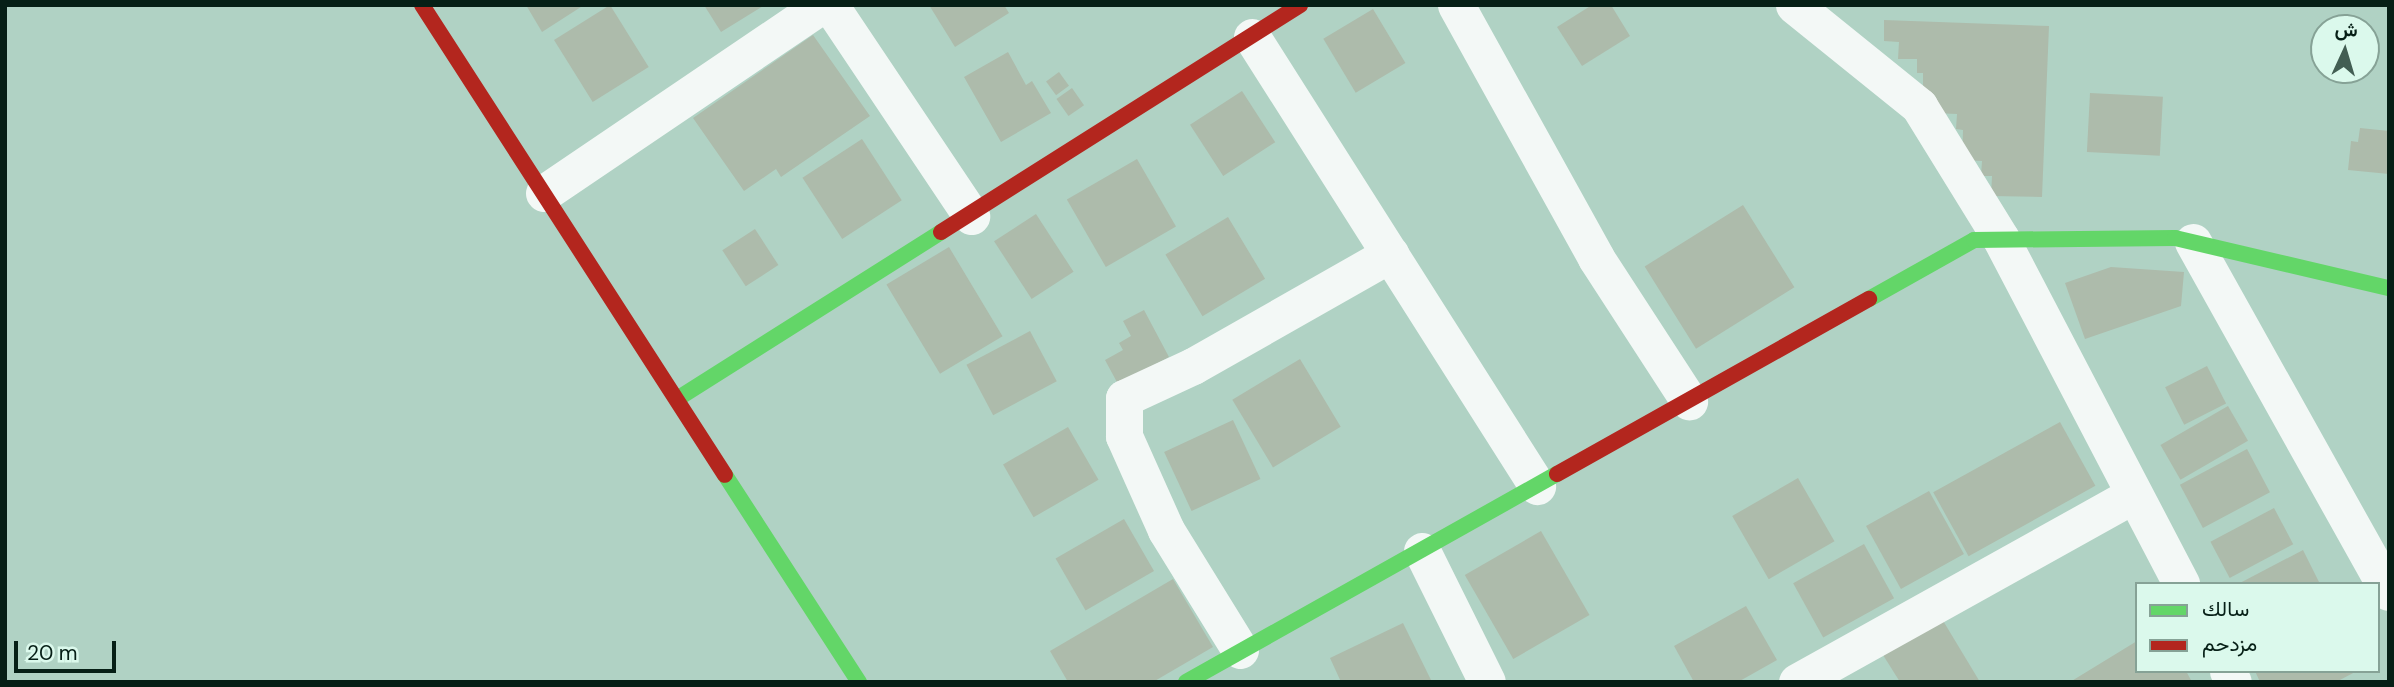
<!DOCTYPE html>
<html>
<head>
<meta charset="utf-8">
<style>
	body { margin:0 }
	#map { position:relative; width:2394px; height:687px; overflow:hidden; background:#b0d2c4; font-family:"DM Sans",Vazirmatn,sans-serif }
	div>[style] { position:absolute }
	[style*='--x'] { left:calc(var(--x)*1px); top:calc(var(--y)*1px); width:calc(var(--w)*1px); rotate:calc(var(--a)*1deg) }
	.building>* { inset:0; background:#adbbab; transform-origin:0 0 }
	.street>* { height:37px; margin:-18.5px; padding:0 18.5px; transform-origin:18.5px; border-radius:18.5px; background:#f3f8f6 }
	.fast>* { height:16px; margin:-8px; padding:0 8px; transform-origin:8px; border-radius:8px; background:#63d668 }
	.jam>* { height:16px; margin:-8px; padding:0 8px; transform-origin:8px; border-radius:8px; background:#b3261e }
	span { translate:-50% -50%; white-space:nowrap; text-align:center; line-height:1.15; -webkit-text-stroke:5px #dbf9ec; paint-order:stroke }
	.frame { position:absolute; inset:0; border:7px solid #061f16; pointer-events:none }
	.legend { position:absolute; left:2135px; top:582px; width:245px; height:91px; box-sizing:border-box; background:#dbf9ec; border:2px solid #86a296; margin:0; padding:9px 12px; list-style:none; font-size:21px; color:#061f16 }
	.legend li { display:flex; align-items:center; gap:14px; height:35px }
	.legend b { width:35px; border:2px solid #86a296 }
	.north { position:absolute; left:2310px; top:14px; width:70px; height:70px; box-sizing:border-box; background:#dbf9ec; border:2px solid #86a296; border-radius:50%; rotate:4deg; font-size:19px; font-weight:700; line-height:28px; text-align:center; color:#061f16 }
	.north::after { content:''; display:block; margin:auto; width:24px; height:32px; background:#425e53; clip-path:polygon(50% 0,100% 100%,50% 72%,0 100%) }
	.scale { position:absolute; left:14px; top:641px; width:102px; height:32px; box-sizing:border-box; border:4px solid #061f16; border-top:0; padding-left:9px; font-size:21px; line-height:24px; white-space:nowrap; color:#061f16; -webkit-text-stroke:5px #dbf9ec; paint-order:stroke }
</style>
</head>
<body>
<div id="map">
	<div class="building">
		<i style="clip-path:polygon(526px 5px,584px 5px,542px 32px)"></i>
		<i style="left:610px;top:5px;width:73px;height:66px;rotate:58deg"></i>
		<i style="clip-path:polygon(704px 5px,765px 5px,721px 32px)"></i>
		<i style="clip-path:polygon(929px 5px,1004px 5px,1009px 13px,955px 47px)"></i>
		<i style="clip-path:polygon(1592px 5px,1611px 5px,1630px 36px,1582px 66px,1557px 27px)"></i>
		<i style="left:1373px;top:9px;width:63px;height:58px;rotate:59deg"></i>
		<i style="clip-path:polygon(1884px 20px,2049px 26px,2042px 197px,1991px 196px,1992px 176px,1981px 176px,1982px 161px,1962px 160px,1963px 130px,1956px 129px,1957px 114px,1933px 113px,1923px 96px,1923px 73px,1917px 73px,1917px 59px,1898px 59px,1899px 42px,1884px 41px)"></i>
		<i style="clip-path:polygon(813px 35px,870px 116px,781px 177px,776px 169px,744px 191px,693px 118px)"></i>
		<i style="clip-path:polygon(1008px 52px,1026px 85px,1032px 81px,1051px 113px,1001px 142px,964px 77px)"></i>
		<i style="left:1059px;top:72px;width:17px;height:16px;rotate:54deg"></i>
		<i style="left:1072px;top:88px;width:21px;height:19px;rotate:55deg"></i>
		<i style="left:1242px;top:91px;width:61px;height:62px;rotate:57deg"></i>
		<i style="left:2090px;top:93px;width:73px;height:59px;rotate:3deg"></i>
		<i style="clip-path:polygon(2360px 128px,2389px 131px,2389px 174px,2348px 170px,2351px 141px,2358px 142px)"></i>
		<i style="left:862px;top:139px;width:73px;height:71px;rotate:57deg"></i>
		<i style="left:1137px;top:159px;width:78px;height:81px;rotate:60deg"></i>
		<i style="left:1743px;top:205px;width:97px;height:116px;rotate:58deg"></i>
		<i style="left:1036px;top:214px;width:69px;height:50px;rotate:57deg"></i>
		<i style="left:1228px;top:217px;width:72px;height:73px;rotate:59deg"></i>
		<i style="left:755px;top:229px;width:43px;height:39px;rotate:57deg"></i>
		<i style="left:949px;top:247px;width:104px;height:73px;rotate:59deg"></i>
		<i style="clip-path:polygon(2111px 267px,2184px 272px,2181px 306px,2085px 339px,2065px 283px)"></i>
		<i style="clip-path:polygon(1144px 310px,1169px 357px,1118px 384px,1105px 360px,1123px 350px,1119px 343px,1131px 336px,1123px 321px)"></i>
		<i style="left:1030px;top:331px;width:57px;height:72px;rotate:62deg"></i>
		<i style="left:1300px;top:359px;width:79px;height:79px;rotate:59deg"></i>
		<i style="left:2207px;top:366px;width:42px;height:47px;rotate:63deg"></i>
		<i style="left:2228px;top:406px;width:40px;height:78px;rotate:60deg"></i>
		<i style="left:1233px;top:420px;width:65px;height:76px;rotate:65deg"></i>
		<i style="left:2060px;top:422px;width:73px;height:145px;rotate:61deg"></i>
		<i style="left:1068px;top:427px;width:61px;height:75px;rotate:60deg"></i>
		<i style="left:2247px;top:449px;width:49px;height:76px;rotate:62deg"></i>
		<i style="left:1798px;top:478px;width:73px;height:76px;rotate:60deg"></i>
		<i style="left:1929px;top:491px;width:72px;height:72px;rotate:61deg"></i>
		<i style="left:2274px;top:508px;width:41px;height:72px;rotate:62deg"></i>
		<i style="left:1124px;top:519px;width:60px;height:79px;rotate:60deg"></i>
		<i style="left:1541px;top:531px;width:97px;height:88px;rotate:60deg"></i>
		<i style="left:1864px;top:544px;width:62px;height:81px;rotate:61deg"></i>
		<i style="clip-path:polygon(2303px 550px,2320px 584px,2238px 584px)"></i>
		<i style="clip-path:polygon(1173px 579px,1213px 647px,1153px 682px,1068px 682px,1050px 651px)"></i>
		<i style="clip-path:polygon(1746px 606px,1777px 660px,1738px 682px,1694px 682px,1674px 646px)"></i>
		<i style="clip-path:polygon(1942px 619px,1980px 682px,1900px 682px,1883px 655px)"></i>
		<i style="clip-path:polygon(1403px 623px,1432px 682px,1341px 682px,1330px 658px)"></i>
		<i style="clip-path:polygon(2137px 641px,2137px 671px,2186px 671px,2192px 682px,2070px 682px)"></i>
		<i style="clip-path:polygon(2255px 671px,2357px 671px,2336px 682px,2260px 682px)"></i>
	</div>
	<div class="street">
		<i style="--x:830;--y:5;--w:254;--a:56.2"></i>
		<i style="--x:1456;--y:5;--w:289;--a:61"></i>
		<i style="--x:1596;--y:258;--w:171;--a:57"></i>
		<i style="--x:1794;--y:5;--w:161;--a:38.9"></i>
		<i style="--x:1919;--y:106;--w:156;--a:58.3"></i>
		<i style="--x:2001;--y:239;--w:389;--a:62.4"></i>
		<i style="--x:1252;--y:37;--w:532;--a:57.59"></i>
		<i style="--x:544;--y:193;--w:336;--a:-34.1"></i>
		<i style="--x:2193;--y:242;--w:401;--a:60.8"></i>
		<i style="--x:1422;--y:551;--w:146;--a:63.6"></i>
		<i style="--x:1240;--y:650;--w:141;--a:-121.7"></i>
		<i style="--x:1166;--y:530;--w:103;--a:-114.1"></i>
		<i style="--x:1124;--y:436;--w:38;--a:-90"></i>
		<i style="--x:1124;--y:398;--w:76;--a:-24.9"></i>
		<i style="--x:1193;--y:366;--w:227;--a:-29.6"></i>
		<i style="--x:2228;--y:671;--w:12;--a:66"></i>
		<i style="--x:1797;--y:682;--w:385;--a:-29.1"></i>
	</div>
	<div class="fast">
		<i style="--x:1869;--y:299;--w:120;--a:-29.3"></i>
		<i style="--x:1974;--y:240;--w:201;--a:-0.6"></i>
		<i style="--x:2175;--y:238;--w:220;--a:13.2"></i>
		<i style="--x:677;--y:399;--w:312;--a:-32.3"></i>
		<i style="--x:725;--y:475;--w:247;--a:57.1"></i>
		<i style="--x:1186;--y:682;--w:425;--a:-29.3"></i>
	</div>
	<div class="jam">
		<i style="--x:422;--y:5;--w:559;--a:57.19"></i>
		<i style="--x:941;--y:232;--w:425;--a:-32.3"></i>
		<i style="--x:1557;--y:474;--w:358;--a:-29.3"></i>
	</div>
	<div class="frame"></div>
	<ul class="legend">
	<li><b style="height:9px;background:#63d668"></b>سالك</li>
	<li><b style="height:9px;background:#b3261e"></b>مزدحم</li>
	</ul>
	<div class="north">ش</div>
	<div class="scale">20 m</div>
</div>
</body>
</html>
